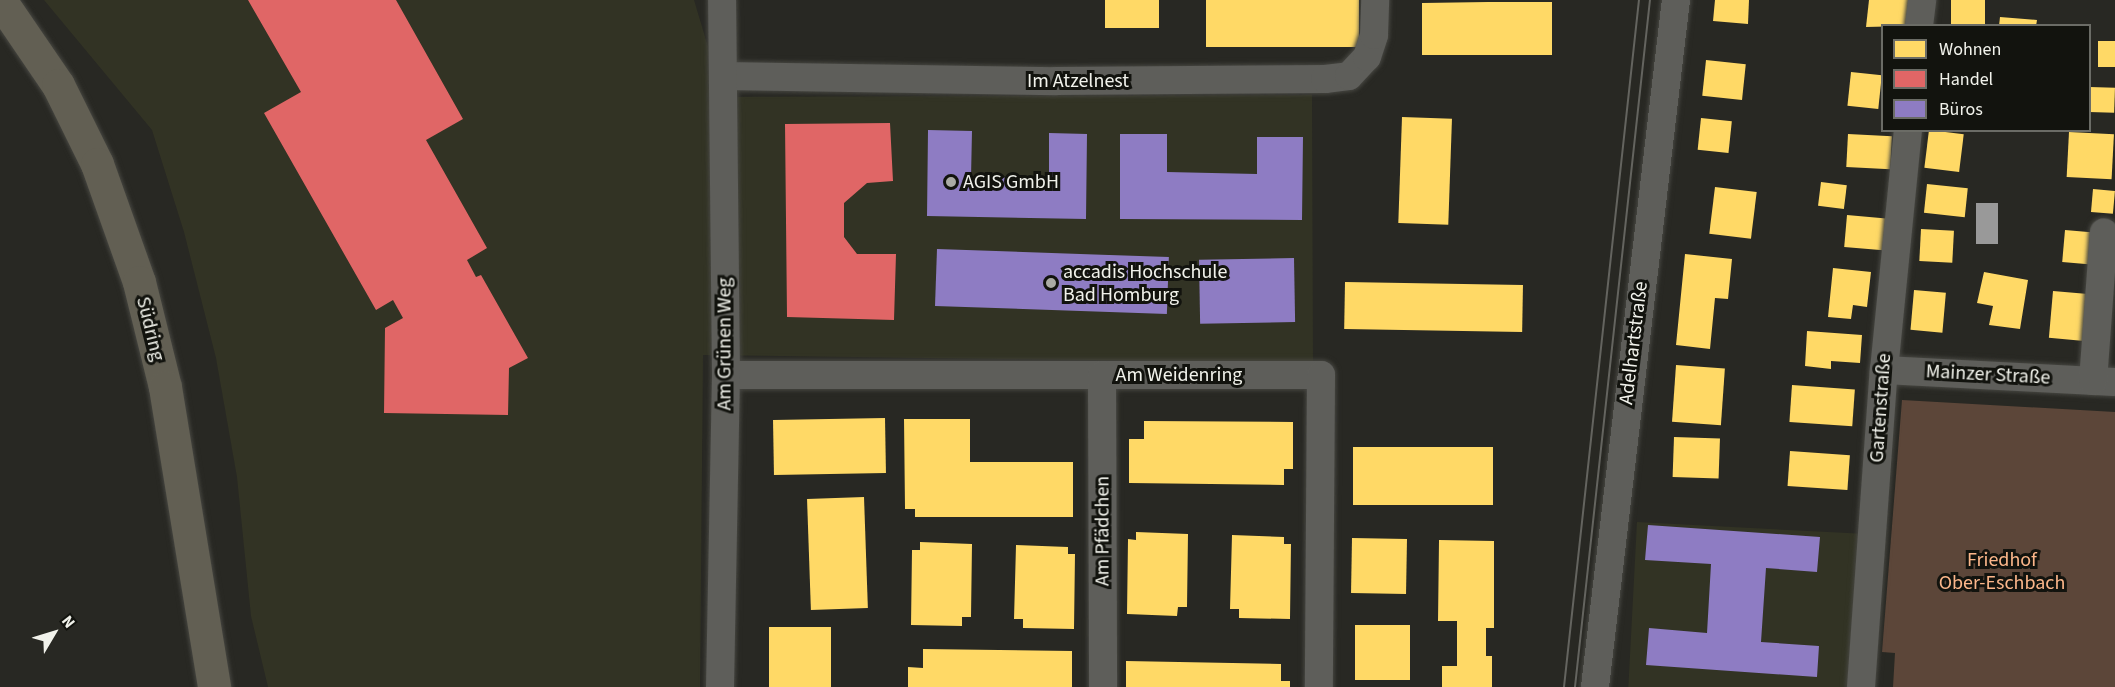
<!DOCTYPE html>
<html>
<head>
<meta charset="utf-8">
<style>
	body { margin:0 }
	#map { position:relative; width:2115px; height:687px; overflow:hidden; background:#282823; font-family:"Source Sans 3",sans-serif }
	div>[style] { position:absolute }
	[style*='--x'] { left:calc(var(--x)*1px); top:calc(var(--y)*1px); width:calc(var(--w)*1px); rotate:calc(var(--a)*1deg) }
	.built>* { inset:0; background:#323324; transform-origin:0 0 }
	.green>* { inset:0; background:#5c4639 }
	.homes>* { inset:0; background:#ffd966; transform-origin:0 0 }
	.shops>* { inset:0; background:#e06666 }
	.offices>* { inset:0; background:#8e7cc3; transform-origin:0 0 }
	.industry>* { inset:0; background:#999; transform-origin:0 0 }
	.roads { filter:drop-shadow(0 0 2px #464641) drop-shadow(0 0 2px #464641) }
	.minor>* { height:28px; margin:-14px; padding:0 14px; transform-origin:14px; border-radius:14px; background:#5e5e5a }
	.major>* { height:33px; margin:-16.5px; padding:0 16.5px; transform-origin:16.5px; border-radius:16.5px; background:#625f53 }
	.tram>* { height:1.5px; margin:-0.75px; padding:0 0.75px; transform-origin:0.75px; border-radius:0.75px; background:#64645f }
	.dots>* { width:16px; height:16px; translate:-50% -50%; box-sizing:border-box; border:3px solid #12130e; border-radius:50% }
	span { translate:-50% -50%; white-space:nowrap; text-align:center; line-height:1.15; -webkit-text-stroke:6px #12130e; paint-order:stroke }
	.street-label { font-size:20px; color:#f1f2eb }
	.poi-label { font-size:20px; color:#f1f2eb }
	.left { translate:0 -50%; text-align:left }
	.park-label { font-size:20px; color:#fbb68a }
	.legend { position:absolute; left:1881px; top:24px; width:210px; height:108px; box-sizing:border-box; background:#12130e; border:2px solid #6b6c66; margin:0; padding:8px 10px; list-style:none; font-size:18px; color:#f1f2eb }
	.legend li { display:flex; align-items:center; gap:12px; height:30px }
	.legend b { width:30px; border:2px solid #6b6c66 }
	.north { position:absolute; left:24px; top:603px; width:60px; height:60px; -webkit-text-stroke:4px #12130e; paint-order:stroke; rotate:52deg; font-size:16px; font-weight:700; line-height:24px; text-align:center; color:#f1f2eb }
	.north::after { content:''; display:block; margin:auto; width:21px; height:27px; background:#f1f2eb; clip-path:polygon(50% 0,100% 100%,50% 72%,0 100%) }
</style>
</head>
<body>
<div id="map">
	<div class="built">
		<i style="clip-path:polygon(44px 0,694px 0,723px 97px,1312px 95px,1313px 363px,703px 355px,700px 687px,268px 687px,251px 616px,237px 477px,216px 358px,184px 232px,152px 130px)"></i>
		<i style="left:1637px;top:522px;width:246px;height:166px;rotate:3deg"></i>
	</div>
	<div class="green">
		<i style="clip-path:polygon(1902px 400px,2115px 412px,2115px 687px,1893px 687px,1895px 653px,1882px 652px)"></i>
	</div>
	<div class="homes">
		<i style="left:1105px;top:0;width:54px;height:28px"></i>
		<i style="left:1206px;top:0;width:153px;height:47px"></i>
		<i style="clip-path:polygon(1715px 0,1749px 0,1748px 24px,1713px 21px)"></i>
		<i style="clip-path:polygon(1869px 0,1909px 0,1907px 26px,1866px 27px)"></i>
		<i style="left:1951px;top:0;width:34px;height:26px"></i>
		<i style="clip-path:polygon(1488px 2px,1552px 2px,1552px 55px,1422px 55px,1422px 3px)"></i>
		<i style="clip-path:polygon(2000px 17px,2037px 20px,2036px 26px,1999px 26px)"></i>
		<i style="left:2098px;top:41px;width:17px;height:26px"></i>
		<i style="left:1706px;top:60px;width:40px;height:36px;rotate:6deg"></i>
		<i style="left:1851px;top:72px;width:31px;height:34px;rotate:6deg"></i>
		<i style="left:2090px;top:87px;width:25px;height:25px;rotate:2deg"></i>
		<i style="left:1402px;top:117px;width:50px;height:106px;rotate:2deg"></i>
		<i style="left:1701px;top:118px;width:31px;height:32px;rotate:6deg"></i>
		<i style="left:1929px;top:130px;width:35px;height:38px;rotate:7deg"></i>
		<i style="left:2069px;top:132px;width:45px;height:45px;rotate:3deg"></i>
		<i style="left:1848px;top:134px;width:44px;height:33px;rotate:3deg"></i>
		<i style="left:1821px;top:182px;width:26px;height:24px;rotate:7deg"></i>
		<i style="left:1927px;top:184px;width:41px;height:29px;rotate:6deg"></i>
		<i style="left:1715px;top:187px;width:42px;height:47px;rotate:7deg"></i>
		<i style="left:2093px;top:189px;width:22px;height:23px;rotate:5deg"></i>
		<i style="left:1847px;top:215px;width:42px;height:32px;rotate:5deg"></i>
		<i style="left:1921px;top:229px;width:33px;height:32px;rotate:3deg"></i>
		<i style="left:2065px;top:230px;width:32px;height:32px;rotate:5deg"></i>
		<i style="clip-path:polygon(1685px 254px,1732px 259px,1728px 299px,1715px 298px,1710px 349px,1676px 345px)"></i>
		<i style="clip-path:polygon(1833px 268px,1871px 272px,1867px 307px,1853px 305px,1851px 319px,1828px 317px)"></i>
		<i style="clip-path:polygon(1984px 272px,2028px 280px,2020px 329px,1989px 325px,1993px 306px,1977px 303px)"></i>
		<i style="left:1345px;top:282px;width:178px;height:47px;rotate:1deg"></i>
		<i style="left:1914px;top:290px;width:32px;height:40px;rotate:5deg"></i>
		<i style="left:2053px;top:291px;width:38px;height:47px;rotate:5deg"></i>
		<i style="clip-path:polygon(1807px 331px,1862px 335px,1860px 363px,1831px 361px,1831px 369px,1805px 366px)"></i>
		<i style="left:1676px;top:365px;width:49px;height:57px;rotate:4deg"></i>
		<i style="left:1792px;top:385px;width:63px;height:37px;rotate:4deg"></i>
		<i style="left:885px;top:418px;width:55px;height:112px;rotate:89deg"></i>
		<i style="clip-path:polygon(904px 419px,970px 419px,970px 462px,1073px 462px,1073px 517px,915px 517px,915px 509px,905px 509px)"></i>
		<i style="clip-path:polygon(1144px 421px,1293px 422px,1293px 469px,1284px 469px,1284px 485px,1129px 483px,1129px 439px,1144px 439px)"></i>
		<i style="left:1674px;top:437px;width:46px;height:40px;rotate:2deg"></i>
		<i style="left:1353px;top:447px;width:140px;height:58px"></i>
		<i style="left:1790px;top:451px;width:60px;height:35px;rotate:4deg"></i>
		<i style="left:864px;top:497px;width:111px;height:57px;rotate:88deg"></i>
		<i style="clip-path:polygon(1136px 532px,1188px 534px,1187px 607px,1178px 607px,1177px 616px,1127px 614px,1128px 539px,1136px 540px)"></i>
		<i style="clip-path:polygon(1232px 535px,1284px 537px,1284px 544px,1291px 544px,1290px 619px,1239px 618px,1239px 609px,1230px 609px)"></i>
		<i style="left:1352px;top:538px;width:55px;height:55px;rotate:1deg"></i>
		<i style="clip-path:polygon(1439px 540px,1494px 541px,1494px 628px,1486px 628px,1486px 656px,1492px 656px,1492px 687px,1442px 687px,1442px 666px,1457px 666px,1457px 621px,1438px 621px)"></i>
		<i style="clip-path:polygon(920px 542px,972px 544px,971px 617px,962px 617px,962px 626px,911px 625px,912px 550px,920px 550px)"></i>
		<i style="clip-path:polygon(1016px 545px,1068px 547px,1068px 554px,1075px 554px,1074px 629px,1023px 628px,1023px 619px,1014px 619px)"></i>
		<i style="left:1355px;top:625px;width:55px;height:55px"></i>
		<i style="left:769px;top:627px;width:62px;height:60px"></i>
		<i style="clip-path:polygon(923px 649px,1072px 651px,1072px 687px,908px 687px,908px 667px,923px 668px)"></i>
		<i style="clip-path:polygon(1126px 661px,1281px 664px,1281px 681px,1290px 681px,1290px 687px,1126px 687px)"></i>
	</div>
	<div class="shops">
		<i style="clip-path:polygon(248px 0,396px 0,463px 119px,426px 140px,487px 248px,467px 260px,476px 277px,481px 275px,528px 358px,509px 368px,508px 415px,384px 413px,385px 328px,403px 318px,393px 300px,376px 310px,264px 113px,301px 92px)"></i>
		<i style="clip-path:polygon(890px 123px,893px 181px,867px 183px,844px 203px,844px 237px,857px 254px,896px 254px,894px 320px,787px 317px,785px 124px)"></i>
	</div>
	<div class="offices">
		<i style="clip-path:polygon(928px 130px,972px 131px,971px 178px,1049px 177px,1049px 133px,1087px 134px,1086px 219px,927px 216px)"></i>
		<i style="clip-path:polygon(1120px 134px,1167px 134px,1167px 172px,1257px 174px,1257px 137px,1303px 137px,1302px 220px,1120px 219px)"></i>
		<i style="left:937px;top:249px;width:232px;height:57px;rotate:2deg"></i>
		<i style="left:1294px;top:258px;width:64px;height:95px;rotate:89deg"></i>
		<i style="clip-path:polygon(1648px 525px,1820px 537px,1817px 572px,1766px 568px,1761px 642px,1819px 646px,1817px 677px,1646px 665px,1649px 628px,1707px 633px,1711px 564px,1645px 560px)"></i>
	</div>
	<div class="industry">
		<i style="left:1976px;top:203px;width:22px;height:41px"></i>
	</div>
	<div class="roads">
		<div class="minor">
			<i style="--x:1919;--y:26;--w:26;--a:-83"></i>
			<i style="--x:723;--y:76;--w:333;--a:0.9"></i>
			<i style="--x:1056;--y:81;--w:269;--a:-0.4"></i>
			<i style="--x:1325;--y:79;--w:24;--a:-7"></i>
			<i style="--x:1349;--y:76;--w:26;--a:-47"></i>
			<i style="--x:1367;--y:57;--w:23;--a:-72"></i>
			<i style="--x:1374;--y:35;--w:35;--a:-88"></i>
			<i style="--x:1884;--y:370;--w:231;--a:3"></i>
			<i style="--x:726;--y:375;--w:595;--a:0"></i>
			<i style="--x:1321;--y:375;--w:312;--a:90.4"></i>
			<i style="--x:1102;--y:375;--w:312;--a:89.8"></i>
			<i style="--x:2093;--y:381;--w:149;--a:-85.8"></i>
			<i style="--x:720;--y:687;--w:312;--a:-88.9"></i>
			<i style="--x:726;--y:375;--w:375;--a:-90.6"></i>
			<i style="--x:1595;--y:687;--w:692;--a:-83.28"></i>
			<i style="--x:1861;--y:687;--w:318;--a:-85.9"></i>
			<i style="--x:1884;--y:370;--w:241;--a:-84.3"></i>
		</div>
		<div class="major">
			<i style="--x:0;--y:0;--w:103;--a:55.7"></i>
			<i style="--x:58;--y:85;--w:88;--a:63.7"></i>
			<i style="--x:97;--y:164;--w:125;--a:70.4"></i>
			<i style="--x:139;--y:282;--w:108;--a:76.1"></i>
			<i style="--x:165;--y:387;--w:304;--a:80.7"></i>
		</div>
	</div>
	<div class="tram">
		<i style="--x:1564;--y:687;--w:691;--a:-83.77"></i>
		<i style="--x:1575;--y:687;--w:691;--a:-83.77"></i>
	</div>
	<div class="dots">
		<i style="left:951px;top:182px;background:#ababa5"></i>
		<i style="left:1051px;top:283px;background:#ababa5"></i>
	</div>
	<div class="street-label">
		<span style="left:1078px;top:81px">Im Atzelnest</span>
		<span style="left:150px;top:329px;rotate:76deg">Südring</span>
		<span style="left:1634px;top:343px;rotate:-83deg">Adelhartstraße</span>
		<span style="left:725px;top:344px;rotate:-90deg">Am Grünen Weg</span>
		<span style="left:1179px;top:375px">Am Weidenring</span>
		<span style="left:1988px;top:375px;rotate:3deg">Mainzer Straße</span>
		<span style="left:1881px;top:408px;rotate:-86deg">Gartenstraße</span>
		<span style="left:1103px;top:531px;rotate:-90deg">Am Pfädchen</span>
	</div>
	<div class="poi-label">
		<span class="left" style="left:963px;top:182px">AGIS GmbH</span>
		<span class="left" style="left:1063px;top:284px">accadis Hochschule<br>Bad Homburg</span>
	</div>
	<div class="park-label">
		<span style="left:2002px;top:572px">Friedhof<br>Ober-Eschbach</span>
	</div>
	<ul class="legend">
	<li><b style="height:16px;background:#ffd966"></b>Wohnen</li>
	<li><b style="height:16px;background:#e06666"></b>Handel</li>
	<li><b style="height:16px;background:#8e7cc3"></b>Büros</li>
	</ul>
	<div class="north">N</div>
</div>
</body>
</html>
